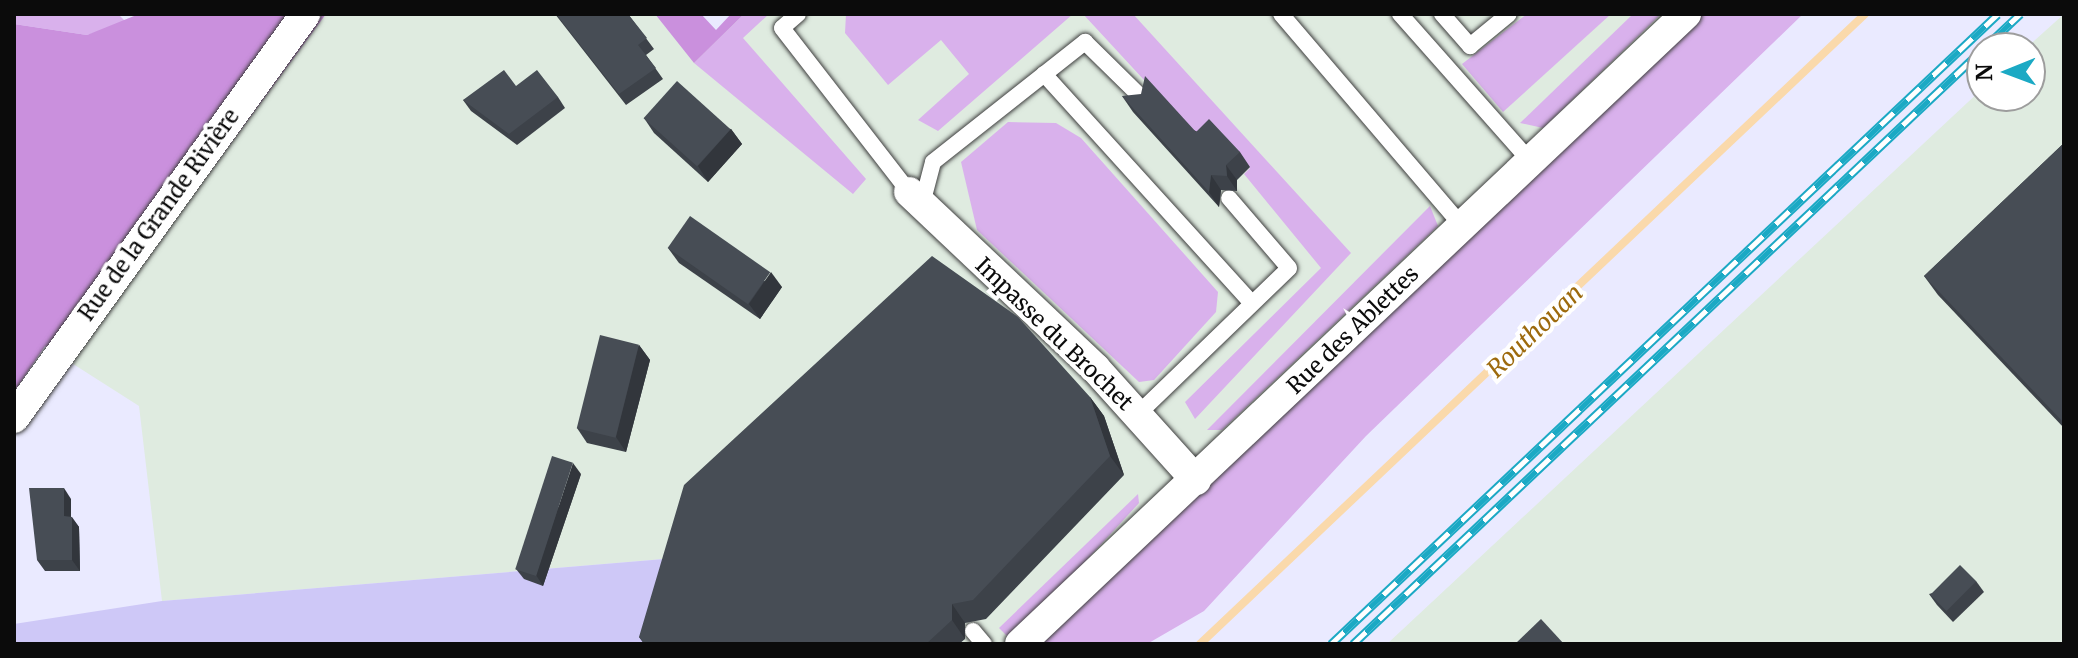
<!DOCTYPE html>
<html>
<head>
<meta charset="utf-8">
<style>
	body { margin:0 }
	#map { position:relative; width:2078px; height:658px; overflow:hidden; background:#eaeaff; font-family:Merriweather,serif }
	div>[style] { position:absolute }
	[style*='--x'] { left:calc(var(--x)*1px); top:calc(var(--y)*1px); width:calc(var(--w)*1px); rotate:calc(var(--a)*1deg) }
	.industrial>* { inset:0; background:#dfebe0 }
	.farmland>* { inset:0; background:#cec8f7 }
	.green>* { inset:0; background:#d9b1ec }
	.forest>* { inset:0; background:#ca90dd }
	.stream>* { height:8px; margin:-4px; padding:0 4px; transform-origin:4px; border-radius:4px; background:#fad9ab }
	.roads { filter:drop-shadow(0 0 2px #3e3e3e) drop-shadow(0 0 2px #3e3e3e) }
	.service>* { height:16px; margin:-8px; padding:0 8px; transform-origin:8px; border-radius:8px; background:#fff }
	.minor>* { height:30px; margin:-15px; padding:0 15px; transform-origin:15px; border-radius:15px; background:#fff }
	.rail>* { height:9px; margin-top:-4.5px; transform-origin:0; background:repeating-linear-gradient(90deg,#fff 0 18px,#1ba9c4 0 36px); box-sizing:border-box; border-block:2px solid #1ba9c4 }
	.wall>* { inset:0; background:#3d4249 }
	.shaded-wall>* { inset:0; background:#32363c }
	.building>* { inset:0; background:#474d55; transform-origin:0 0 }
	span { translate:-50% -50%; white-space:nowrap; text-align:center; line-height:1.15; -webkit-text-stroke:8px #fff; paint-order:stroke }
	.street-label { font-size:22px; color:#0b0b0b }
	.water-label { font-size:24px; color:#9d6a0d; font-style:italic }
	.frame { position:absolute; inset:0; border:16px solid #0b0b0b; pointer-events:none }
	.north { position:absolute; left:1966px; top:32px; width:80px; height:80px; box-sizing:border-box; background:#fff; border:2px solid #9d9d9d; border-radius:50%; rotate:269deg; font-size:22px; font-weight:700; line-height:32px; text-align:center; color:#0b0b0b }
	.north::after { content:''; display:block; margin:auto; width:28px; height:36px; background:#1ba9c4; clip-path:polygon(50% 0,100% 100%,50% 72%,0 100%) }
</style>
</head>
<body>
<div id="map">
	<div class="industrial">
		<i style="clip-path:polygon(326px 14px,655px 14px,694px 62px,744px 14px,1703px 14px,1038px 644px,658px 644px,664px 559px,162px 601px,139px 406px,70px 362px)"></i>
		<i style="clip-path:polygon(2064px 14px,2064px 644px,1387px 644px,1982px 89px,1982px 96px,2030px 96px,2026px 48px)"></i>
	</div>
	<div class="farmland">
		<i style="clip-path:polygon(664px 559px,658px 644px,14px 644px,14px 624px,162px 601px)"></i>
	</div>
	<div class="green">
		<i style="clip-path:polygon(14px 14px,118px 14px,127px 23px,87px 35px,14px 24px)"></i>
		<i style="clip-path:polygon(744px 14px,769px 14px,743px 38px,866px 179px,853px 194px,694px 63px)"></i>
		<i style="clip-path:polygon(846px 14px,1073px 14px,938px 131px,918px 120px,969px 74px,941px 40px,888px 85px,845px 33px)"></i>
		<i style="clip-path:polygon(1083px 14px,1133px 14px,1351px 253px,1195px 419px,1185px 402px,1321px 268px,1244px 174px,1250px 168px,1206px 147px)"></i>
		<i style="clip-path:polygon(1527px 14px,1611px 14px,1503px 112px,1462px 64px)"></i>
		<i style="clip-path:polygon(1633px 14px,1661px 14px,1543px 128px,1520px 123px)"></i>
		<i style="clip-path:polygon(1703px 14px,1803px 14px,1366px 436px,1204px 611px,1147px 644px,1038px 644px)"></i>
		<i style="clip-path:polygon(1008px 122px,1056px 123px,1081px 138px,1218px 292px,1216px 312px,1154px 380px,1139px 382px,977px 230px,961px 162px)"></i>
		<i style="clip-path:polygon(1430px 206px,1438px 226px,1222px 430px,1207px 430px)"></i>
		<i style="clip-path:polygon(1138px 494px,1139px 503px,1083px 564px,1007px 636px,999px 628px)"></i>
	</div>
	<div class="forest">
		<i style="clip-path:polygon(139px 14px,326px 14px,70px 362px,45px 346px,14px 392px,14px 24px,87px 35px)"></i>
		<i style="clip-path:polygon(655px 14px,701px 14px,716px 30px,731px 14px,744px 14px,694px 63px)"></i>
	</div>
	<div class="stream">
		<i style="--x:1200;--y:644;--w:916;--a:-43.45"></i>
	</div>
	<div class="roads">
		<div class="service">
			<i style="--x:798;--y:14;--w:21;--a:139"></i>
			<i style="--x:782;--y:28;--w:207;--a:52.2"></i>
			<i style="--x:1281;--y:14;--w:279;--a:49.5"></i>
			<i style="--x:1400;--y:14;--w:196;--a:48.5"></i>
			<i style="--x:1442;--y:14;--w:43;--a:48.8"></i>
			<i style="--x:1470;--y:46;--w:50;--a:-39.4"></i>
			<i style="--x:1044;--y:74;--w:309;--a:47.8"></i>
			<i style="--x:922;--y:204;--w:43;--a:-75.3"></i>
			<i style="--x:933;--y:162;--w:194;--a:-38.3"></i>
			<i style="--x:1085;--y:42;--w:84;--a:44.5"></i>
			<i style="--x:1137;--y:415;--w:211;--a:-44"></i>
			<i style="--x:1289;--y:268;--w:92;--a:-130.6"></i>
			<i style="--x:973;--y:631;--w:17;--a:50"></i>
		</div>
		<div class="minor">
			<i style="--x:909;--y:192;--w:256;--a:43.4"></i>
			<i style="--x:1095;--y:368;--w:151;--a:48"></i>
			<i style="--x:14;--y:418;--w:498;--a:-54.2"></i>
			<i style="--x:1020;--y:644;--w:917;--a:-43.41"></i>
		</div>
	</div>
	<div class="rail">
		<i style="--x:1984;--y:48;--w:50;--a:-43.4"></i>
		<i style="--x:1331;--y:644;--w:917;--a:-43.37"></i>
		<i style="--x:1353;--y:644;--w:865;--a:-43.36"></i>
	</div>
	<div class="wall">
		<i style="clip-path:polygon(555px 14px,628px 14px,654px 49px,646px 55px,663px 79px,626px 105px)"></i>
		<i style="clip-path:polygon(516px 86px,558px 97px,565px 108px,517px 145px,471px 111px,463px 100px)"></i>
		<i style="clip-path:polygon(1122px 96px,1240px 152px,1250px 167px,1237px 180px,1237px 191px,1221px 190px,1219px 207px,1133px 112px)"></i>
		<i style="clip-path:polygon(644px 118px,731px 129px,742px 144px,708px 182px,654px 133px)"></i>
		<i style="clip-path:polygon(2064px 143px,2064px 428px,1938px 295px,1924px 276px)"></i>
		<i style="clip-path:polygon(668px 248px,782px 287px,760px 319px,679px 263px)"></i>
		<i style="clip-path:polygon(639px 345px,650px 360px,626px 452px,587px 443px,577px 428px)"></i>
		<i style="clip-path:polygon(1090px 397px,1104px 416px,1124px 475px,986px 619px,965px 623px,965px 639px,959px 644px,644px 644px,639px 637px)"></i>
		<i style="clip-path:polygon(581px 474px,543px 586px,524px 579px,516px 569px)"></i>
		<i style="clip-path:polygon(71px 499px,71px 517px,79px 527px,80px 571px,45px 571px,37px 560px)"></i>
		<i style="clip-path:polygon(1976px 581px,1984px 592px,1953px 622px,1937px 605px,1929px 594px)"></i>
	</div>
	<div class="shaded-wall">
		<i style="clip-path:polygon(731px 129px,742px 144px,708px 182px,698px 166px)"></i>
		<i style="clip-path:polygon(1226px 165px,1237px 180px,1237px 191px,1227px 176px)"></i>
		<i style="clip-path:polygon(1211px 175px,1221px 190px,1219px 207px,1209px 192px)"></i>
		<i style="clip-path:polygon(771px 272px,782px 287px,760px 319px,749px 304px)"></i>
		<i style="clip-path:polygon(639px 345px,650px 360px,626px 452px,616px 437px)"></i>
		<i style="clip-path:polygon(1090px 397px,1104px 416px,1124px 475px,1110px 456px)"></i>
		<i style="clip-path:polygon(573px 463px,581px 474px,543px 586px,536px 575px)"></i>
		<i style="clip-path:polygon(64px 488px,71px 499px,71px 527px,64px 516px)"></i>
		<i style="clip-path:polygon(72px 517px,79px 527px,80px 571px,72px 560px)"></i>
		<i style="clip-path:polygon(952px 604px,965px 623px,965px 639px,952px 620px)"></i>
	</div>
	<div class="building">
		<i style="clip-path:polygon(556px 14px,628px 14px,647px 38px,638px 45px,656px 68px,619px 94px)"></i>
		<i style="clip-path:polygon(504px 70px,516px 86px,537px 70px,558px 97px,509px 134px,463px 100px)"></i>
		<i style="clip-path:polygon(1145px 76px,1196px 132px,1209px 119px,1240px 152px,1226px 165px,1227px 176px,1211px 175px,1209px 192px,1122px 96px,1141px 94px)"></i>
		<i style="left:677px;top:81px;width:72px;height:50px;rotate:42deg"></i>
		<i style="clip-path:polygon(2064px 143px,2064px 423px,1924px 276px)"></i>
		<i style="left:690px;top:216px;width:98px;height:39px;rotate:35deg"></i>
		<i style="clip-path:polygon(932px 256px,1018px 317px,1090px 397px,1110px 456px,973px 600px,952px 604px,952px 620px,926px 644px,645px 644px,639px 637px,684px 485px)"></i>
		<i style="left:600px;top:335px;width:40px;height:96px;rotate:14deg"></i>
		<i style="left:552px;top:456px;width:22px;height:119px;rotate:18deg"></i>
		<i style="clip-path:polygon(29px 488px,64px 488px,64px 516px,72px 517px,72px 560px,37px 560px)"></i>
		<i style="left:1960px;top:565px;width:23px;height:42px;rotate:45deg"></i>
		<i style="clip-path:polygon(1541px 619px,1564px 644px,1515px 644px)"></i>
	</div>
	<div class="street-label">
		<span style="left:159px;top:215px;rotate:-54deg">Rue de la Grande Rivière</span>
		<span style="left:1353px;top:330px;rotate:-44deg">Rue des Ablettes</span>
		<span style="left:1054px;top:334px;rotate:44deg">Impasse du Brochet</span>
	</div>
	<div class="water-label">
		<span style="left:1535px;top:331px;rotate:-44deg">Routhouan</span>
	</div>
	<div class="frame"></div>
	<div class="north">N</div>
</div>
</body>
</html>
